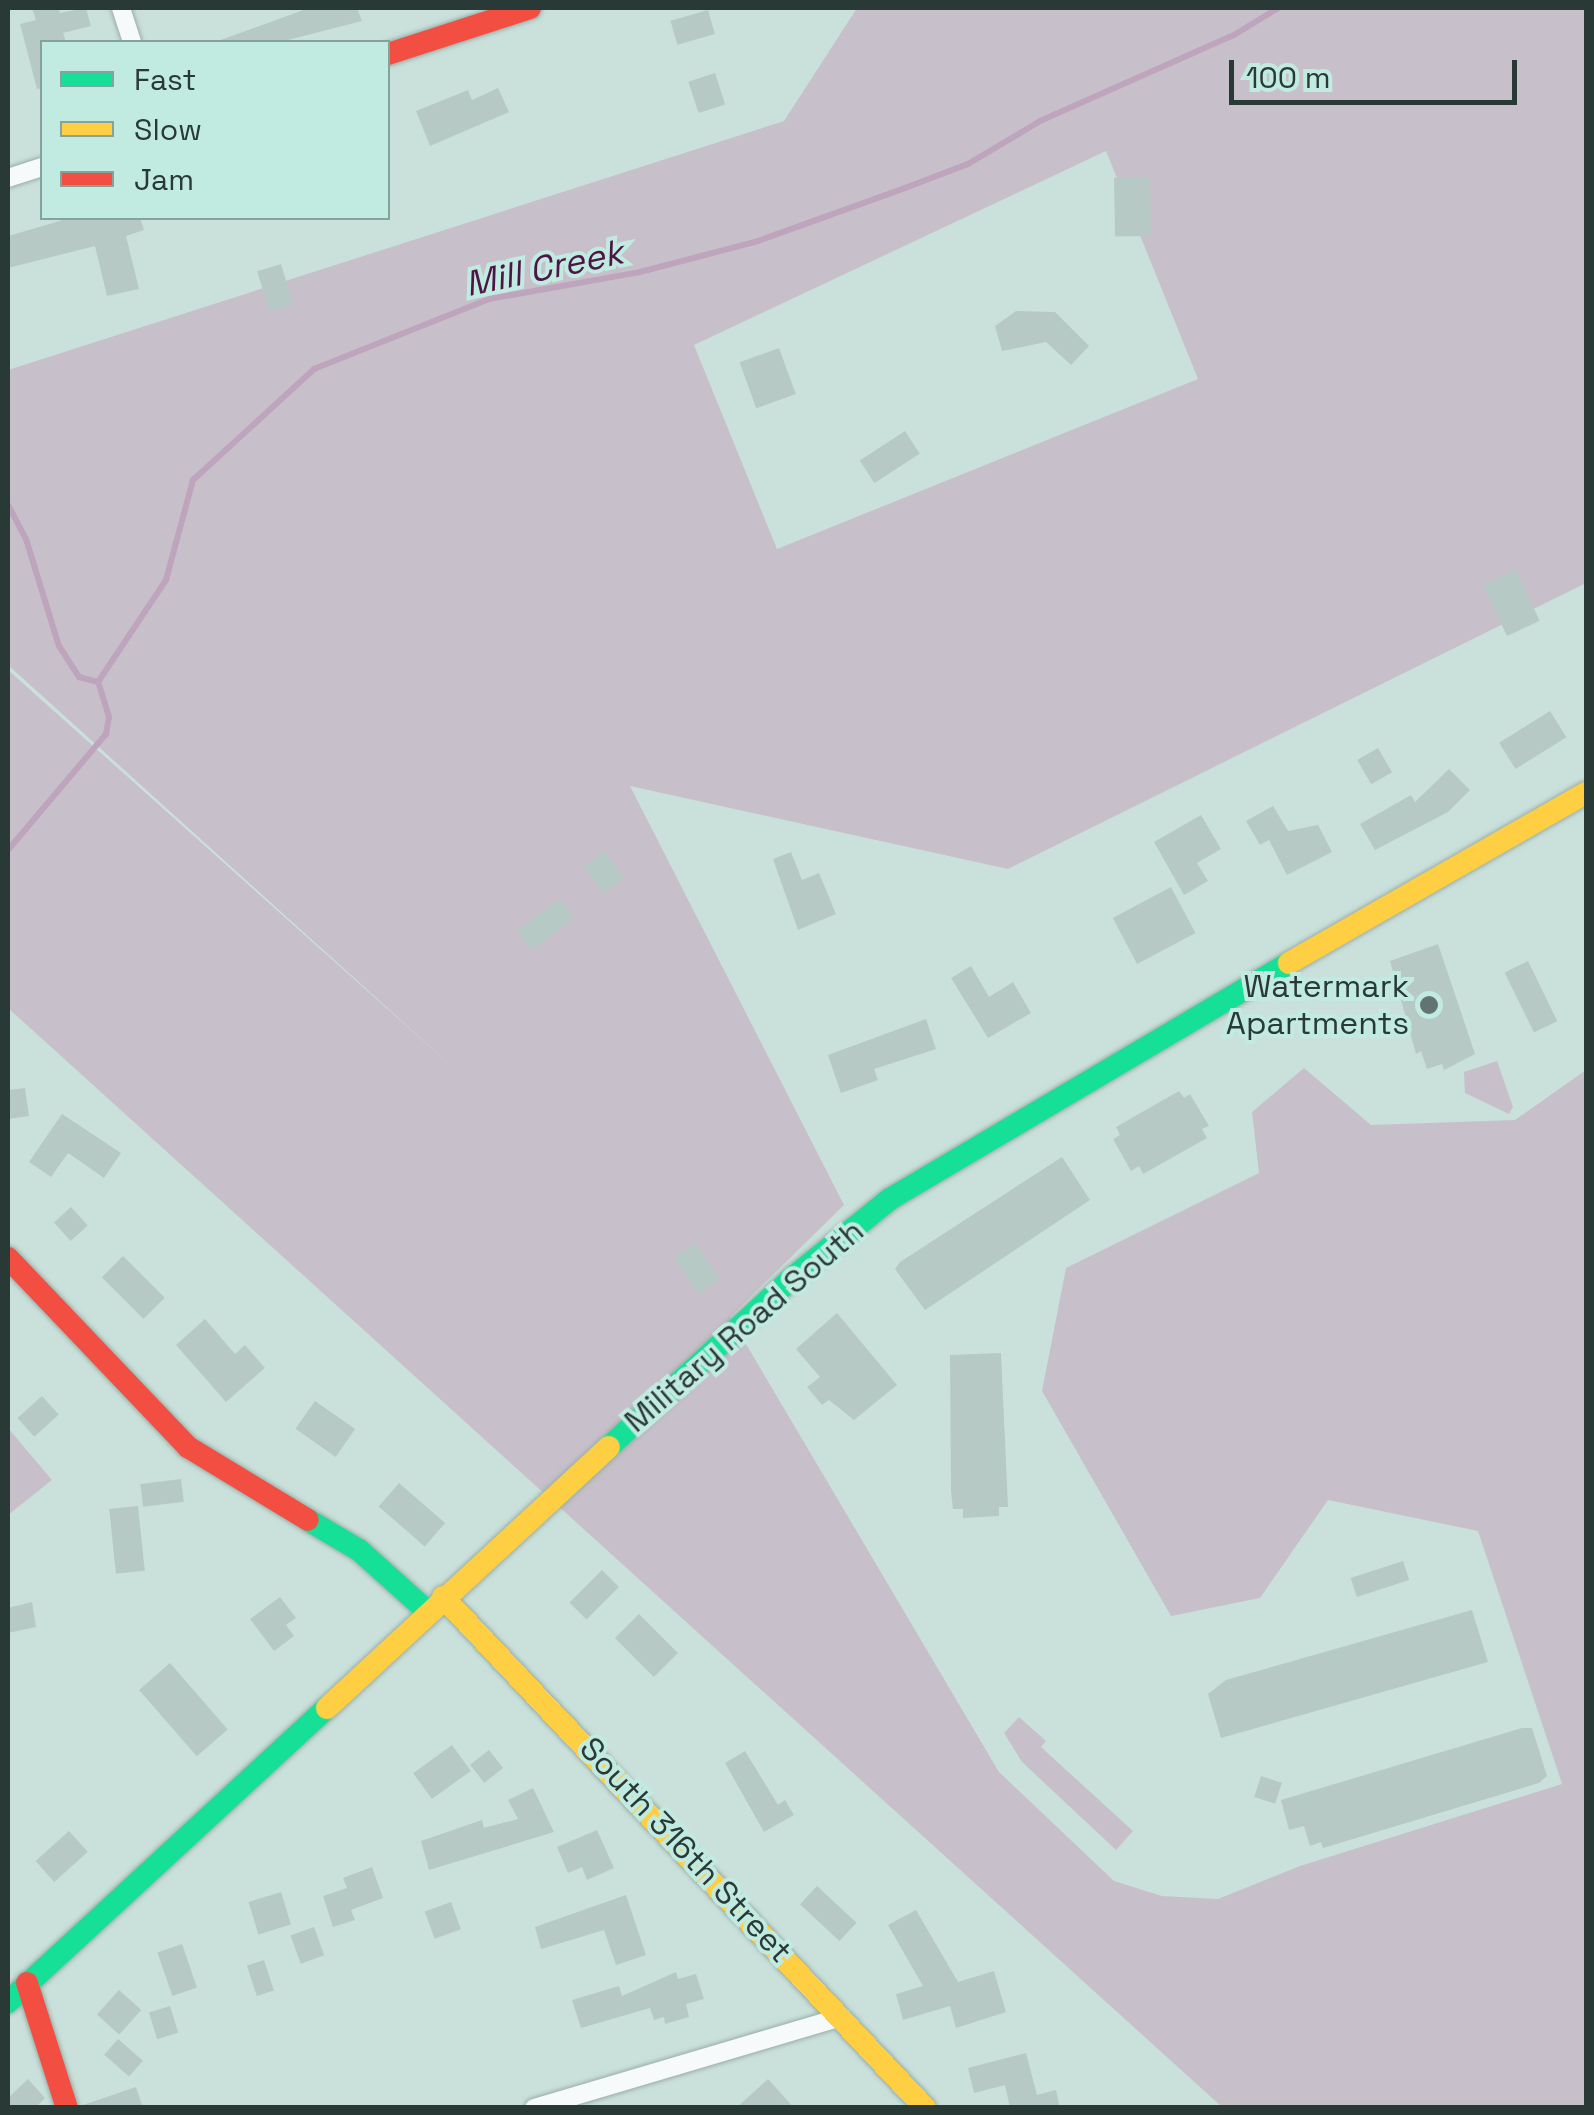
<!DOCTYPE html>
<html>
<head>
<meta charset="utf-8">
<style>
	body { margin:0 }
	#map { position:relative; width:1594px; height:2115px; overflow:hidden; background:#cae1db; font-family:"Space Grotesk",sans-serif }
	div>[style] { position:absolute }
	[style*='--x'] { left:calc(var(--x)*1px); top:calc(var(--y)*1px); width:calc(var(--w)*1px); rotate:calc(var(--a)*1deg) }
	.green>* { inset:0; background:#c7c0cb }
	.stream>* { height:6px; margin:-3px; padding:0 3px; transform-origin:3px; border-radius:3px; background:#bea4bc }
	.building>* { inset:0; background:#b7c9c4; transform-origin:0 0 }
	.roads { filter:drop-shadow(0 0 2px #9bada8) drop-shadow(0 0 2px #9bada8) }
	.street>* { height:18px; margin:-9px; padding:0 9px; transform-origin:9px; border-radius:9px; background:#f7fafa }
	.fast>* { height:22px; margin:-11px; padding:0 11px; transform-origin:11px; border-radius:11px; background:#16e098 }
	.slow>* { height:22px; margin:-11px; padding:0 11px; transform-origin:11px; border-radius:11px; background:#ffcf43 }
	.jam>* { height:22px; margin:-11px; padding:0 11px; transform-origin:11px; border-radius:11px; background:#f24e42 }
	.dots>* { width:28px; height:28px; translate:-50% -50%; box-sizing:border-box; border:5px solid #c1eae0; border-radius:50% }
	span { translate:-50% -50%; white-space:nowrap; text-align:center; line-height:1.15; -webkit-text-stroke:8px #c1eae0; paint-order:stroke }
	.poi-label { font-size:32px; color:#293936 }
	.right { translate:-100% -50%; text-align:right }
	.street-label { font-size:32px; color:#293936 }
	.water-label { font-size:35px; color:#4d1545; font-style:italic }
	.frame { position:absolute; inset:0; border:10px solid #293936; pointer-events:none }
	.legend { position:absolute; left:40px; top:40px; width:350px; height:180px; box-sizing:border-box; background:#c1eae0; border:2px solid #84a39c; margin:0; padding:12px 18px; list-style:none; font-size:30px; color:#293936 }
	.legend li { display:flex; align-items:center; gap:20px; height:50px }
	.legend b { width:50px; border:2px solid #84a39c }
	.scale { position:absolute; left:1229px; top:60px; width:288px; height:45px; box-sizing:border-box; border:5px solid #293936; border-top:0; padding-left:12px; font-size:30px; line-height:35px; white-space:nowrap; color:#293936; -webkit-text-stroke:8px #c1eae0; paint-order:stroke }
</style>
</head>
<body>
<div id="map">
	<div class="green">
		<i style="clip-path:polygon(evenodd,857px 8px,1586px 8px,1586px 583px,1008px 869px,630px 786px,844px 1205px,730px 1317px,999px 1772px,1114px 1881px,1162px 1896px,1218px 1899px,1300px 1866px,1562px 1784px,1478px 1531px,1328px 1500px,1260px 1598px,1171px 1616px,1042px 1391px,1066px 1268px,1259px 1173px,1252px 1112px,1304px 1068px,1371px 1125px,1515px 1120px,1586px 1070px,1586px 2107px,1222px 2107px,8px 1008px,8px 670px,456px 1070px,8px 665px,8px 370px,784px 121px,857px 8px,1106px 151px,1198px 379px,777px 549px,694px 345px,1106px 151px)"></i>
		<i style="clip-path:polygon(1497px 1061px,1513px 1107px,1509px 1114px,1465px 1093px,1464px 1072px)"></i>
		<i style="clip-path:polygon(8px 1428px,52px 1480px,8px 1515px)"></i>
		<i style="clip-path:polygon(1019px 1717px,1046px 1741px,1041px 1747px,1133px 1831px,1116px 1850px,1022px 1762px,1004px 1733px)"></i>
	</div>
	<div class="stream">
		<i style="--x:8;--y:505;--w:38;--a:62"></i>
		<i style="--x:26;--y:539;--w:112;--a:72.9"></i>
		<i style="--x:59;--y:646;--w:37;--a:57"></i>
		<i style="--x:79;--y:677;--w:20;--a:15"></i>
		<i style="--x:8;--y:850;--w:152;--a:-49.8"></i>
		<i style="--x:106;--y:734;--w:17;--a:-80"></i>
		<i style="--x:109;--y:717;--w:37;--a:-107"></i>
		<i style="--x:98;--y:682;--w:123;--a:-56.3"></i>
		<i style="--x:166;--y:580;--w:104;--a:-74.9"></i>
		<i style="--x:193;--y:480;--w:164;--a:-42.5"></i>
		<i style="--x:314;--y:369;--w:188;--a:-21.8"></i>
		<i style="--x:489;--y:299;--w:153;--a:-10.1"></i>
		<i style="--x:640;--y:272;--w:122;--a:-14.7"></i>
		<i style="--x:758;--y:241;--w:156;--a:-19.8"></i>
		<i style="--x:905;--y:188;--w:67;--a:-20.9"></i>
		<i style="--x:968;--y:164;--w:84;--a:-30.8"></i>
		<i style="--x:1040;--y:121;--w:212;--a:-23.9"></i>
		<i style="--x:1234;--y:35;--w:52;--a:-31.5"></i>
	</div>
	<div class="building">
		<i style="clip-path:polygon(32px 8px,58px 8px,60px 13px,86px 8px,91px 26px,63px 33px,66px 42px,42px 42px,42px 88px,37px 89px,20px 24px,36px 20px)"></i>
		<i style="clip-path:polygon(309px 8px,357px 8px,362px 21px,280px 42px,215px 42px)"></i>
		<i style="left:708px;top:10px;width:25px;height:39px;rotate:74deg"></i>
		<i style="left:715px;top:73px;width:33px;height:28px;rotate:72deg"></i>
		<i style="clip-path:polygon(498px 88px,509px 112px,430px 146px,416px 111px,468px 90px,472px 100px)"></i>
		<i style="left:1150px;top:177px;width:59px;height:36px;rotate:89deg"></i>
		<i style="clip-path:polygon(70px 218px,140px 218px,144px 230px,126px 236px,139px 289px,107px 296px,95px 246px,8px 268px,8px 236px)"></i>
		<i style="left:281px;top:264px;width:42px;height:25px;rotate:73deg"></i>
		<i style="clip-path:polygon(1016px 311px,1055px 312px,1089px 346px,1071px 365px,1046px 342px,1002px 351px,995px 326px)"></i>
		<i style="left:779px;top:348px;width:49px;height:42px;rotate:70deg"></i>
		<i style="left:905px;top:431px;width:27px;height:54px;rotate:57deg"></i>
		<i style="left:1516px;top:570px;width:56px;height:36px;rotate:65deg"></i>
		<i style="left:1550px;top:711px;width:31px;height:60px;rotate:58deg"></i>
		<i style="left:1378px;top:748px;width:28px;height:24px;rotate:60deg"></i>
		<i style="clip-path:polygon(1449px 769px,1470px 790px,1448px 812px,1375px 850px,1360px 824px,1411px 795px,1415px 802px)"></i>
		<i style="clip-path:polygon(1273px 806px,1288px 831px,1318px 825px,1332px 852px,1287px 875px,1269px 840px,1260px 845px,1246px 821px)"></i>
		<i style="clip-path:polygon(1201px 815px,1221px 849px,1197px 863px,1208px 881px,1184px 895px,1154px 842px)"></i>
		<i style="left:604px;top:851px;width:34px;height:26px;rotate:53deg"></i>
		<i style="clip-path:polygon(791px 852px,802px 880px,819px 873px,836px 914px,798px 930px,773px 859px)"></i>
		<i style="left:1171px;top:887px;width:52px;height:66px;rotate:62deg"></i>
		<i style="left:560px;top:899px;width:24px;height:53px;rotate:54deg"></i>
		<i style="clip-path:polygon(1438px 944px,1475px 1054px,1444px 1070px,1442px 1064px,1427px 1069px,1421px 1051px,1416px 1054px,1390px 961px)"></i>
		<i style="left:1528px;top:961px;width:67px;height:26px;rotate:64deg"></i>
		<i style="clip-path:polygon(971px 966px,989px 997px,1013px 982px,1031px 1013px,988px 1038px,951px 978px)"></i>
		<i style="clip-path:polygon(926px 1019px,936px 1049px,874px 1069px,878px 1080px,841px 1093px,828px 1055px)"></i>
		<i style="clip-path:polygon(25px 1088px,29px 1116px,8px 1119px,8px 1090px)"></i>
		<i style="clip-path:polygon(1179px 1091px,1184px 1098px,1190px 1094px,1209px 1126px,1202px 1129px,1207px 1138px,1143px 1174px,1139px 1166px,1131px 1171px,1113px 1139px,1120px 1135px,1116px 1127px)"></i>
		<i style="clip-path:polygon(62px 1114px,121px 1153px,104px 1178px,68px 1153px,51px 1177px,29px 1162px)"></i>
		<i style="clip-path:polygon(1062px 1157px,1090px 1200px,925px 1310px,895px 1269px,900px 1262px)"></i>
		<i style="left:71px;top:1207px;width:25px;height:23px;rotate:48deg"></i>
		<i style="left:695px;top:1243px;width:44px;height:26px;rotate:55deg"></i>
		<i style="left:123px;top:1256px;width:59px;height:30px;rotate:45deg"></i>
		<i style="clip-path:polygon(837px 1313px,897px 1385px,854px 1420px,829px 1400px,822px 1405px,807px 1387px,820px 1377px,796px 1349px)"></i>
		<i style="clip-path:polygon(205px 1319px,235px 1354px,245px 1345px,265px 1368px,226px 1402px,176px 1345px)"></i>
		<i style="clip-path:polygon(1001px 1353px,1008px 1507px,999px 1507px,999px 1516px,963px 1518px,963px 1509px,953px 1509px,951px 1491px,950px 1355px)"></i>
		<i style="left:42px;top:1396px;width:25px;height:33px;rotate:48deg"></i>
		<i style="left:315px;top:1401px;width:49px;height:34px;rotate:35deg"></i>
		<i style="left:181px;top:1479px;width:23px;height:41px;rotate:83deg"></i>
		<i style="left:399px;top:1483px;width:61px;height:31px;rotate:41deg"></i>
		<i style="left:138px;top:1506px;width:65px;height:29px;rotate:84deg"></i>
		<i style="left:1403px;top:1561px;width:20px;height:55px;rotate:72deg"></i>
		<i style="left:602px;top:1570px;width:24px;height:46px;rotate:45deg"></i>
		<i style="clip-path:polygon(280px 1597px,296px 1618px,286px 1625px,294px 1636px,274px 1651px,250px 1619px)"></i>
		<i style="clip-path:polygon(32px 1602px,36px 1627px,8px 1633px,8px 1608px)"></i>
		<i style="clip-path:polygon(1472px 1610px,1488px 1662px,1221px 1738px,1208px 1694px,1226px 1680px)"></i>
		<i style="left:639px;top:1614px;width:55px;height:34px;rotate:45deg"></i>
		<i style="left:170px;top:1663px;width:88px;height:41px;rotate:49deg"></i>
		<i style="clip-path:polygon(1522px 1728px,1532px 1728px,1547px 1776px,1539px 1783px,1323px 1848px,1321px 1842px,1310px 1846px,1304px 1826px,1289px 1830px,1281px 1800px)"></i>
		<i style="left:452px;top:1745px;width:32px;height:48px;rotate:54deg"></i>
		<i style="left:489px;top:1750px;width:23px;height:24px;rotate:52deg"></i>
		<i style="clip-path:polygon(745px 1751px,778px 1805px,785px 1800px,794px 1815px,764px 1832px,725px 1763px)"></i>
		<i style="left:1261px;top:1776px;width:22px;height:22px;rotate:18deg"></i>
		<i style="clip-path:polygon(533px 1788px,554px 1832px,429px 1870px,421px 1841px,482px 1820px,484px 1828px,518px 1819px,508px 1800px)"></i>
		<i style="clip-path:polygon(597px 1830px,614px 1868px,587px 1880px,582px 1867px,568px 1873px,557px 1847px)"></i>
		<i style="left:69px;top:1831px;width:28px;height:45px;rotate:48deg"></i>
		<i style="clip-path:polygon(372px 1867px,383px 1898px,351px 1910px,355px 1920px,333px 1927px,323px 1896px,347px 1888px,343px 1878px)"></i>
		<i style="left:817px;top:1886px;width:54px;height:25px;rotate:43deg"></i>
		<i style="left:281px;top:1892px;width:34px;height:34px;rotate:73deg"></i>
		<i style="clip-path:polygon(626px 1895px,646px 1955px,616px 1965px,604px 1930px,541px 1949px,535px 1927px)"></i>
		<i style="left:451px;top:1902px;width:29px;height:28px;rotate:70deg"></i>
		<i style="clip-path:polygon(916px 1910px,958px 1982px,994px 1971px,1006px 2012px,956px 2028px,950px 2006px,903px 2020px,896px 1994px,923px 1986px,888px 1925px)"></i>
		<i style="left:314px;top:1927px;width:30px;height:25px;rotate:70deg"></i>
		<i style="left:182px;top:1944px;width:46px;height:26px;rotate:71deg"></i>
		<i style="left:264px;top:1960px;width:32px;height:18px;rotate:72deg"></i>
		<i style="clip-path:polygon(676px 1972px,678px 1979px,696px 1974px,704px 1999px,686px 2004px,689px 2017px,665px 2024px,664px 2017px,654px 2020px,650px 2008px,581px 2028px,572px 2000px,619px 1986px,622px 1996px)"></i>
		<i style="left:119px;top:1990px;width:30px;height:33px;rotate:42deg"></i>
		<i style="left:170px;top:2006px;width:28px;height:22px;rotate:73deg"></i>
		<i style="left:118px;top:2039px;width:33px;height:21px;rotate:41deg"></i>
		<i style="clip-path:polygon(1026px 2053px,1037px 2095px,1056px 2090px,1060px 2108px,1010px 2108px,1005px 2085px,974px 2093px,968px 2068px)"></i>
		<i style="clip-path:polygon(28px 2079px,45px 2098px,35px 2108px,8px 2108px,8px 2098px)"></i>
		<i style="clip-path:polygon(768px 2079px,794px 2108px,736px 2108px)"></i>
		<i style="clip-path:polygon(136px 2087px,143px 2108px,83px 2108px,83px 2105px)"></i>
	</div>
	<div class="roads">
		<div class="street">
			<i style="--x:121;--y:8;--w:36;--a:72"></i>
			<i style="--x:8;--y:178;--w:36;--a:-18"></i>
			<i style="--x:534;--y:2108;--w:321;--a:-16.5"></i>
		</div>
		<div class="fast">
			<i style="--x:609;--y:1447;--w:246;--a:-42.7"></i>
			<i style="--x:790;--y:1280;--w:129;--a:-39"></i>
			<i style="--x:890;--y:1199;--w:464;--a:-30.6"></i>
			<i style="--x:308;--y:1520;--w:59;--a:30.5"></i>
			<i style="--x:359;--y:1550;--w:93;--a:41.9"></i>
			<i style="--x:8;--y:2002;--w:434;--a:-42.7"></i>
		</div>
		<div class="slow">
			<i style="--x:1289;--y:963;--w:342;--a:-29.8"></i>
			<i style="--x:443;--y:1597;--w:702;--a:46.67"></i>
			<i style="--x:327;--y:1708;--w:384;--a:-42.8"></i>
		</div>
		<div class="jam">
			<i style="--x:388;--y:54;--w:149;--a:-17.9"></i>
			<i style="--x:8;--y:1258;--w:261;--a:46.4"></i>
			<i style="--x:188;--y:1447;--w:140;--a:31.3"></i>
			<i style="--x:27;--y:1983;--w:131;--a:72.3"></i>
		</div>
	</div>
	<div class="dots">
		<i style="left:1429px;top:1005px;background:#617470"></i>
	</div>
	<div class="poi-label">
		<span class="right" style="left:1409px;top:1005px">Watermark<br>Apartments</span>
	</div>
	<div class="street-label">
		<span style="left:744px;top:1326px;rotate:-41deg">Military Road South</span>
		<span style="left:686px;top:1850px;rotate:47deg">South 316th Street</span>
	</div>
	<div class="water-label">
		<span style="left:544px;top:268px;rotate:-12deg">Mill Creek</span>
	</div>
	<div class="frame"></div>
	<ul class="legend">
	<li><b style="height:12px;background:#16e098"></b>Fast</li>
	<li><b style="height:12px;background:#ffcf43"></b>Slow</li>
	<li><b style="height:12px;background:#f24e42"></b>Jam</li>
	</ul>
	<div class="scale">100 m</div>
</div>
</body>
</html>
